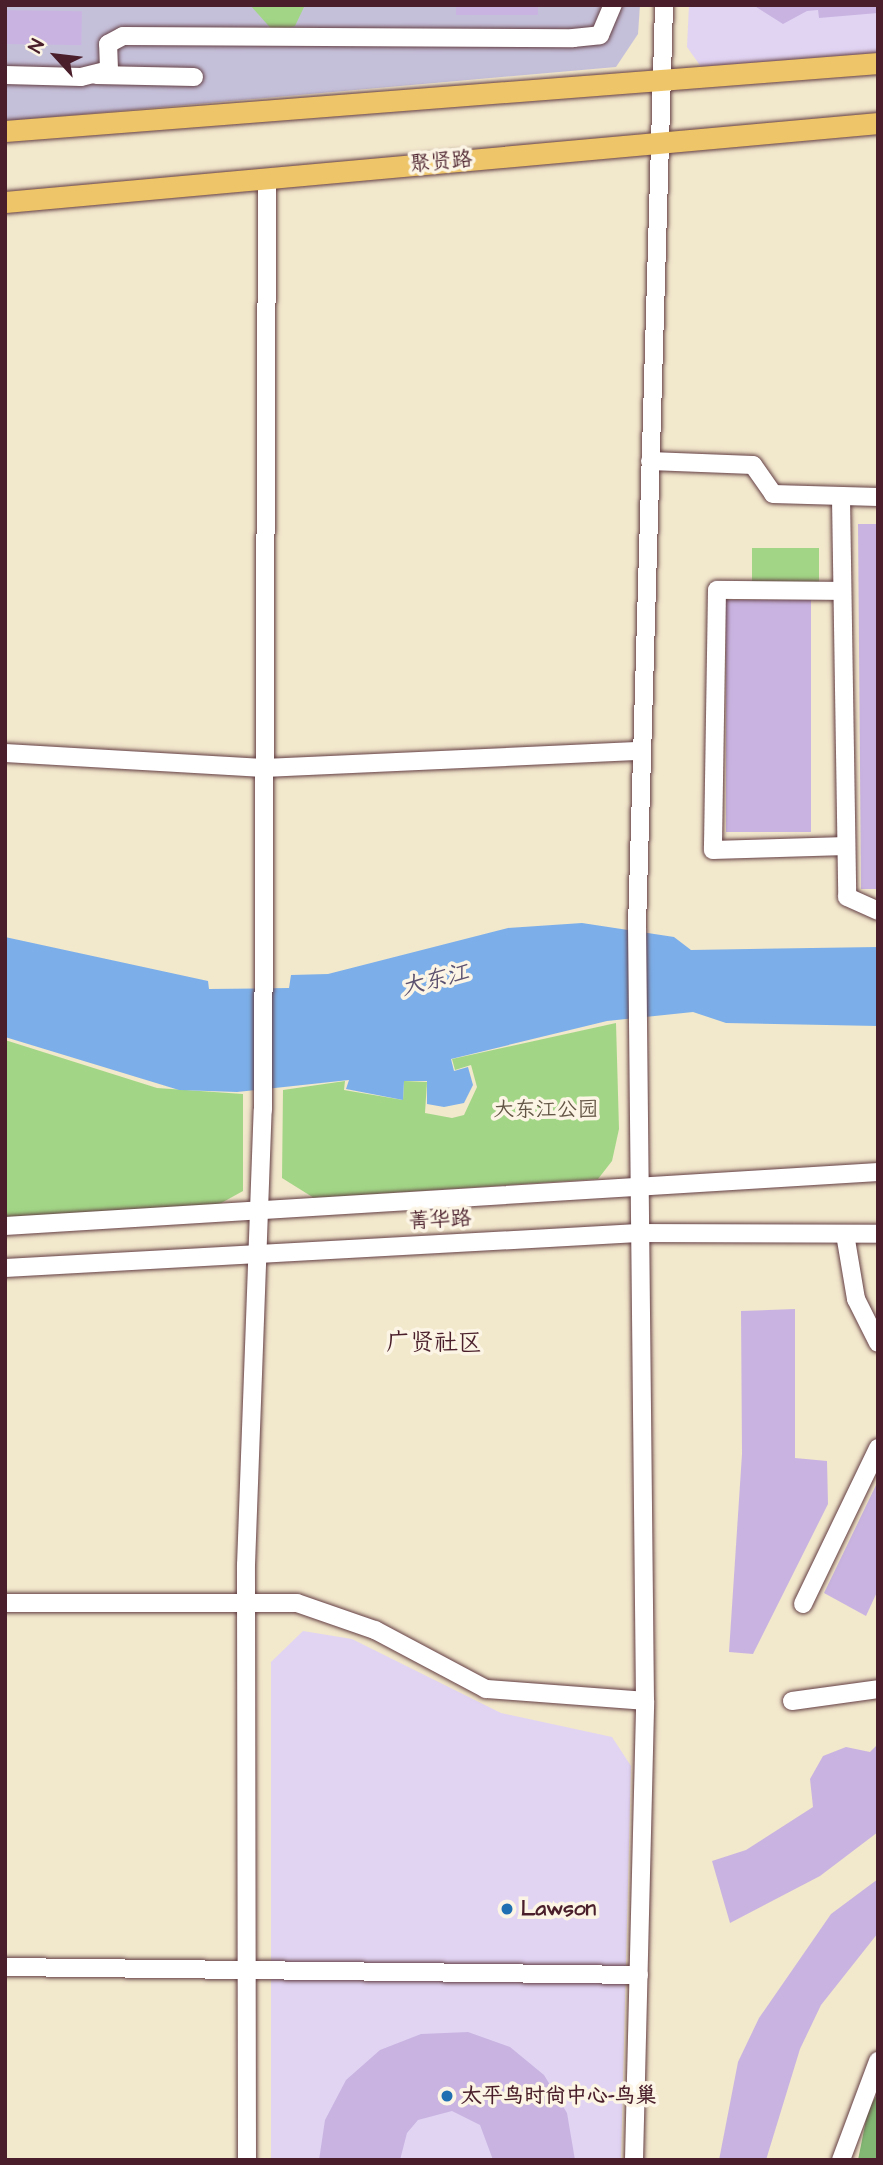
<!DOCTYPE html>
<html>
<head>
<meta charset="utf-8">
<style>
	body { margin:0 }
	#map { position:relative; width:883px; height:2165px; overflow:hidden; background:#f2e8cc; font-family:"Architects Daughter","LXGW WenKai TC",sans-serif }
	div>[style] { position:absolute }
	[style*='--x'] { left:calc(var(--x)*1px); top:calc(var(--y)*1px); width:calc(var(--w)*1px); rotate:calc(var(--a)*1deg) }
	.built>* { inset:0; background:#e1d4f3 }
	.industrial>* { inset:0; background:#c5c0da }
	.green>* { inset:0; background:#a2d686; transform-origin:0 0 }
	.forest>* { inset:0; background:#81b773 }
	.water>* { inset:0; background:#7cafe9 }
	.building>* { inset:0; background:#c9b4e1; transform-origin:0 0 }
	.roads { filter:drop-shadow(0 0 2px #633d43) drop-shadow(0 0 2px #633d43) }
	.minor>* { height:18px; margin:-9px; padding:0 9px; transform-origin:9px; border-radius:9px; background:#fff }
	.major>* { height:21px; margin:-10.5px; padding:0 10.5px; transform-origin:10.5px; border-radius:10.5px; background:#eec569 }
	.dots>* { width:19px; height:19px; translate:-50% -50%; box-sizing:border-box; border:4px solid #fcf5e5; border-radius:50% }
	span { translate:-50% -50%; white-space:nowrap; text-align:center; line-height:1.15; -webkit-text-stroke:7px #fcf5e5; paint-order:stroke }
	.street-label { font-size:21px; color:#4a1f2b }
	.park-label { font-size:21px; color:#645646 }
	.poi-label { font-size:21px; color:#4a1f2b; font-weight:700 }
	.left { translate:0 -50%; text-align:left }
	.water-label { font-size:23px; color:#5c516e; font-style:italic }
	.quarter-label { font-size:24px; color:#4a1f2b }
	.frame { position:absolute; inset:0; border:7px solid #4a1f2b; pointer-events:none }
	.north { position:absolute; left:21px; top:21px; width:70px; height:70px; -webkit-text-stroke:5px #fcf5e5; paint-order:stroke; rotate:297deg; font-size:19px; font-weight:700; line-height:28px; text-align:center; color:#4a1f2b }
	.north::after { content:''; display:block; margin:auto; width:24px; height:32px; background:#4a1f2b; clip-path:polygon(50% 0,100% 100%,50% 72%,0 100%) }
</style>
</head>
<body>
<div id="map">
	<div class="built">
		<i style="clip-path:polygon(689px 5px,878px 5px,878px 55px,704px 71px,687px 47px)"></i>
		<i style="clip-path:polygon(303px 1631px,352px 1639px,501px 1713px,612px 1737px,631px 1766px,621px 2160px,271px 2160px,271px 1662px)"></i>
	</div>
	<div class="industrial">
		<i style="clip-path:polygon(5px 5px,640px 5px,638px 34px,616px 67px,5px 121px)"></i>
	</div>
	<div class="green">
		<i style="clip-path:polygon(250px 5px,305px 5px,295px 26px,275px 33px)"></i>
		<i style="left:819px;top:548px;width:35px;height:67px;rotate:90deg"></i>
		<i style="clip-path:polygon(616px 1023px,619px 1129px,612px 1161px,598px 1179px,314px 1198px,282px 1178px,283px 1090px,345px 1081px,344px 1090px,403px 1100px,404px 1081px,427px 1082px,425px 1113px,452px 1118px,464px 1115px,477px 1087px,471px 1065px,455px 1070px,452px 1059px)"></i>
		<i style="clip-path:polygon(5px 1040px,157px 1088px,243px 1094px,243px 1191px,214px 1207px,5px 1219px)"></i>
	</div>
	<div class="forest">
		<i style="clip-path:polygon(878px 2093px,878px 2160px,858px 2160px,868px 2110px)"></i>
	</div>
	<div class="water">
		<i style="clip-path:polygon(582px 923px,674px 937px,691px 950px,878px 947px,878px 1026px,726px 1023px,693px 1012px,607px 1021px,451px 1059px,454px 1071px,468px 1067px,473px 1085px,464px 1103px,444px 1107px,427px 1104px,427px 1081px,404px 1081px,403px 1100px,346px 1089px,349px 1080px,237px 1092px,179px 1090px,5px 1037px,5px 937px,208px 981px,209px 989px,289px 988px,291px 975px,328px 974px,508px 928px)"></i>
	</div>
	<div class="building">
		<i style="left:456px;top:5px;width:82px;height:10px"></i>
		<i style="clip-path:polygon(753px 5px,878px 5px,878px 13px,819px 18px,818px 10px,807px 11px,783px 24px)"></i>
		<i style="left:5px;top:10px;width:77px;height:34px;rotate:1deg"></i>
		<i style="clip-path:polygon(858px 524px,878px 524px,878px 889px,861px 889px)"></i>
		<i style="left:811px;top:600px;width:232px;height:85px;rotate:90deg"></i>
		<i style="clip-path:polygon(795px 1309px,795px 1458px,827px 1461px,828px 1504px,753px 1654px,729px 1652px,742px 1454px,741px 1311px)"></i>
		<i style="clip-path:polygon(878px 1481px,878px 1590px,866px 1616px,824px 1593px)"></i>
		<i style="clip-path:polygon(878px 1744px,878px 1832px,820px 1876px,730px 1923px,712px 1861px,746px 1850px,813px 1807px,810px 1779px,823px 1756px,846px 1747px,870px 1752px)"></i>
		<i style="clip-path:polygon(878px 1879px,878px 1933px,821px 2005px,800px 2049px,766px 2160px,719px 2160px,738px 2062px,759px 2018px,831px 1914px)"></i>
		<i style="clip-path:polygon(468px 2032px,510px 2047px,544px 2075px,567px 2113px,575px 2160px,493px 2160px,480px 2125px,452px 2111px,418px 2120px,407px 2133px,400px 2160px,319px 2160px,325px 2120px,346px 2080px,380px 2050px,421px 2034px)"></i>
	</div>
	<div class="roads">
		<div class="minor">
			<i style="--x:5;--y:75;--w:76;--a:1.5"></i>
			<i style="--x:81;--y:77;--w:29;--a:-14"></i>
			<i style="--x:109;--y:70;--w:26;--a:-92"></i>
			<i style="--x:108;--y:44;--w:17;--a:-28"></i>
			<i style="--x:123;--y:36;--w:450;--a:0.3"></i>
			<i style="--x:573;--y:38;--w:27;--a:-6"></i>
			<i style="--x:600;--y:35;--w:33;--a:-67"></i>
			<i style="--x:96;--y:75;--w:98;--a:1.2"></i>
			<i style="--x:650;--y:461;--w:103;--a:2.2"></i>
			<i style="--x:753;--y:465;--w:35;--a:55"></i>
			<i style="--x:773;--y:494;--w:105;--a:1.6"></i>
			<i style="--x:841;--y:498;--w:399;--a:89.1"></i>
			<i style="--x:847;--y:897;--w:34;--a:24"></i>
			<i style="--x:842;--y:591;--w:125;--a:-179.5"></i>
			<i style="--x:717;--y:590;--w:260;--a:90.9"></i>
			<i style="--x:713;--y:850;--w:133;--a:-1.7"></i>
			<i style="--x:5;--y:753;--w:259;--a:3.3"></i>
			<i style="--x:264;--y:768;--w:378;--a:-2.6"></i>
			<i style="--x:5;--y:1226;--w:875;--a:-3.54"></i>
			<i style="--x:845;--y:1234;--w:66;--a:80.4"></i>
			<i style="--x:856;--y:1299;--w:49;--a:63.4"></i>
			<i style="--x:5;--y:1268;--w:634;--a:-3.16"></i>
			<i style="--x:638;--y:1233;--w:240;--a:0.2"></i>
			<i style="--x:5;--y:1603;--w:292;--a:0"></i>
			<i style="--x:297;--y:1603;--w:83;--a:19.1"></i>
			<i style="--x:375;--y:1630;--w:126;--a:28"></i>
			<i style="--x:486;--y:1689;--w:159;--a:4.3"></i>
			<i style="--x:803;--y:1604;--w:173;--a:-64.3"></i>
			<i style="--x:792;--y:1701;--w:87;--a:-7.9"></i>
			<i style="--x:5;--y:1967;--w:634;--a:0.72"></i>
			<i style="--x:247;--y:2160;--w:595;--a:-90.1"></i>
			<i style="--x:246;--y:1565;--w:455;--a:-87.9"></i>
			<i style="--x:263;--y:1110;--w:932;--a:-89.75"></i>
			<i style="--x:634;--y:2160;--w:459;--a:-88.6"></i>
			<i style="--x:645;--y:1701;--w:774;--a:-90.59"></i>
			<i style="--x:637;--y:927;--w:922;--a:-88.32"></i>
			<i style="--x:841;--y:2160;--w:106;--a:-69.5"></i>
		</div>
		<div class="major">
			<i style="--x:5;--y:131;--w:876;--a:-4.45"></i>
			<i style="--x:5;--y:202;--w:877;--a:-5.17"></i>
		</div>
	</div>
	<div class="dots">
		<i style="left:507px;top:1909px;background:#1f6fb2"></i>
		<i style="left:447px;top:2096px;background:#1f6fb2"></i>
	</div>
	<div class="street-label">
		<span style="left:441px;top:162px;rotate:-5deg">聚贤路</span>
		<span style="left:440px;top:1220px;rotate:-3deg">菁华路</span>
	</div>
	<div class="park-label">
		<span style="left:546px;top:1110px">大东江公园</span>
	</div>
	<div class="poi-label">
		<span class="left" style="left:521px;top:1909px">Lawson</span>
		<span class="left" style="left:461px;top:2096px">太平鸟时尚中心-鸟巢</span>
	</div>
	<div class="water-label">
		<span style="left:435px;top:980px;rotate:-14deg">大东江</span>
	</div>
	<div class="quarter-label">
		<span style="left:434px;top:1344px">广贤社区</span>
	</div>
	<div class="frame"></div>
	<div class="north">N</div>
</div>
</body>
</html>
